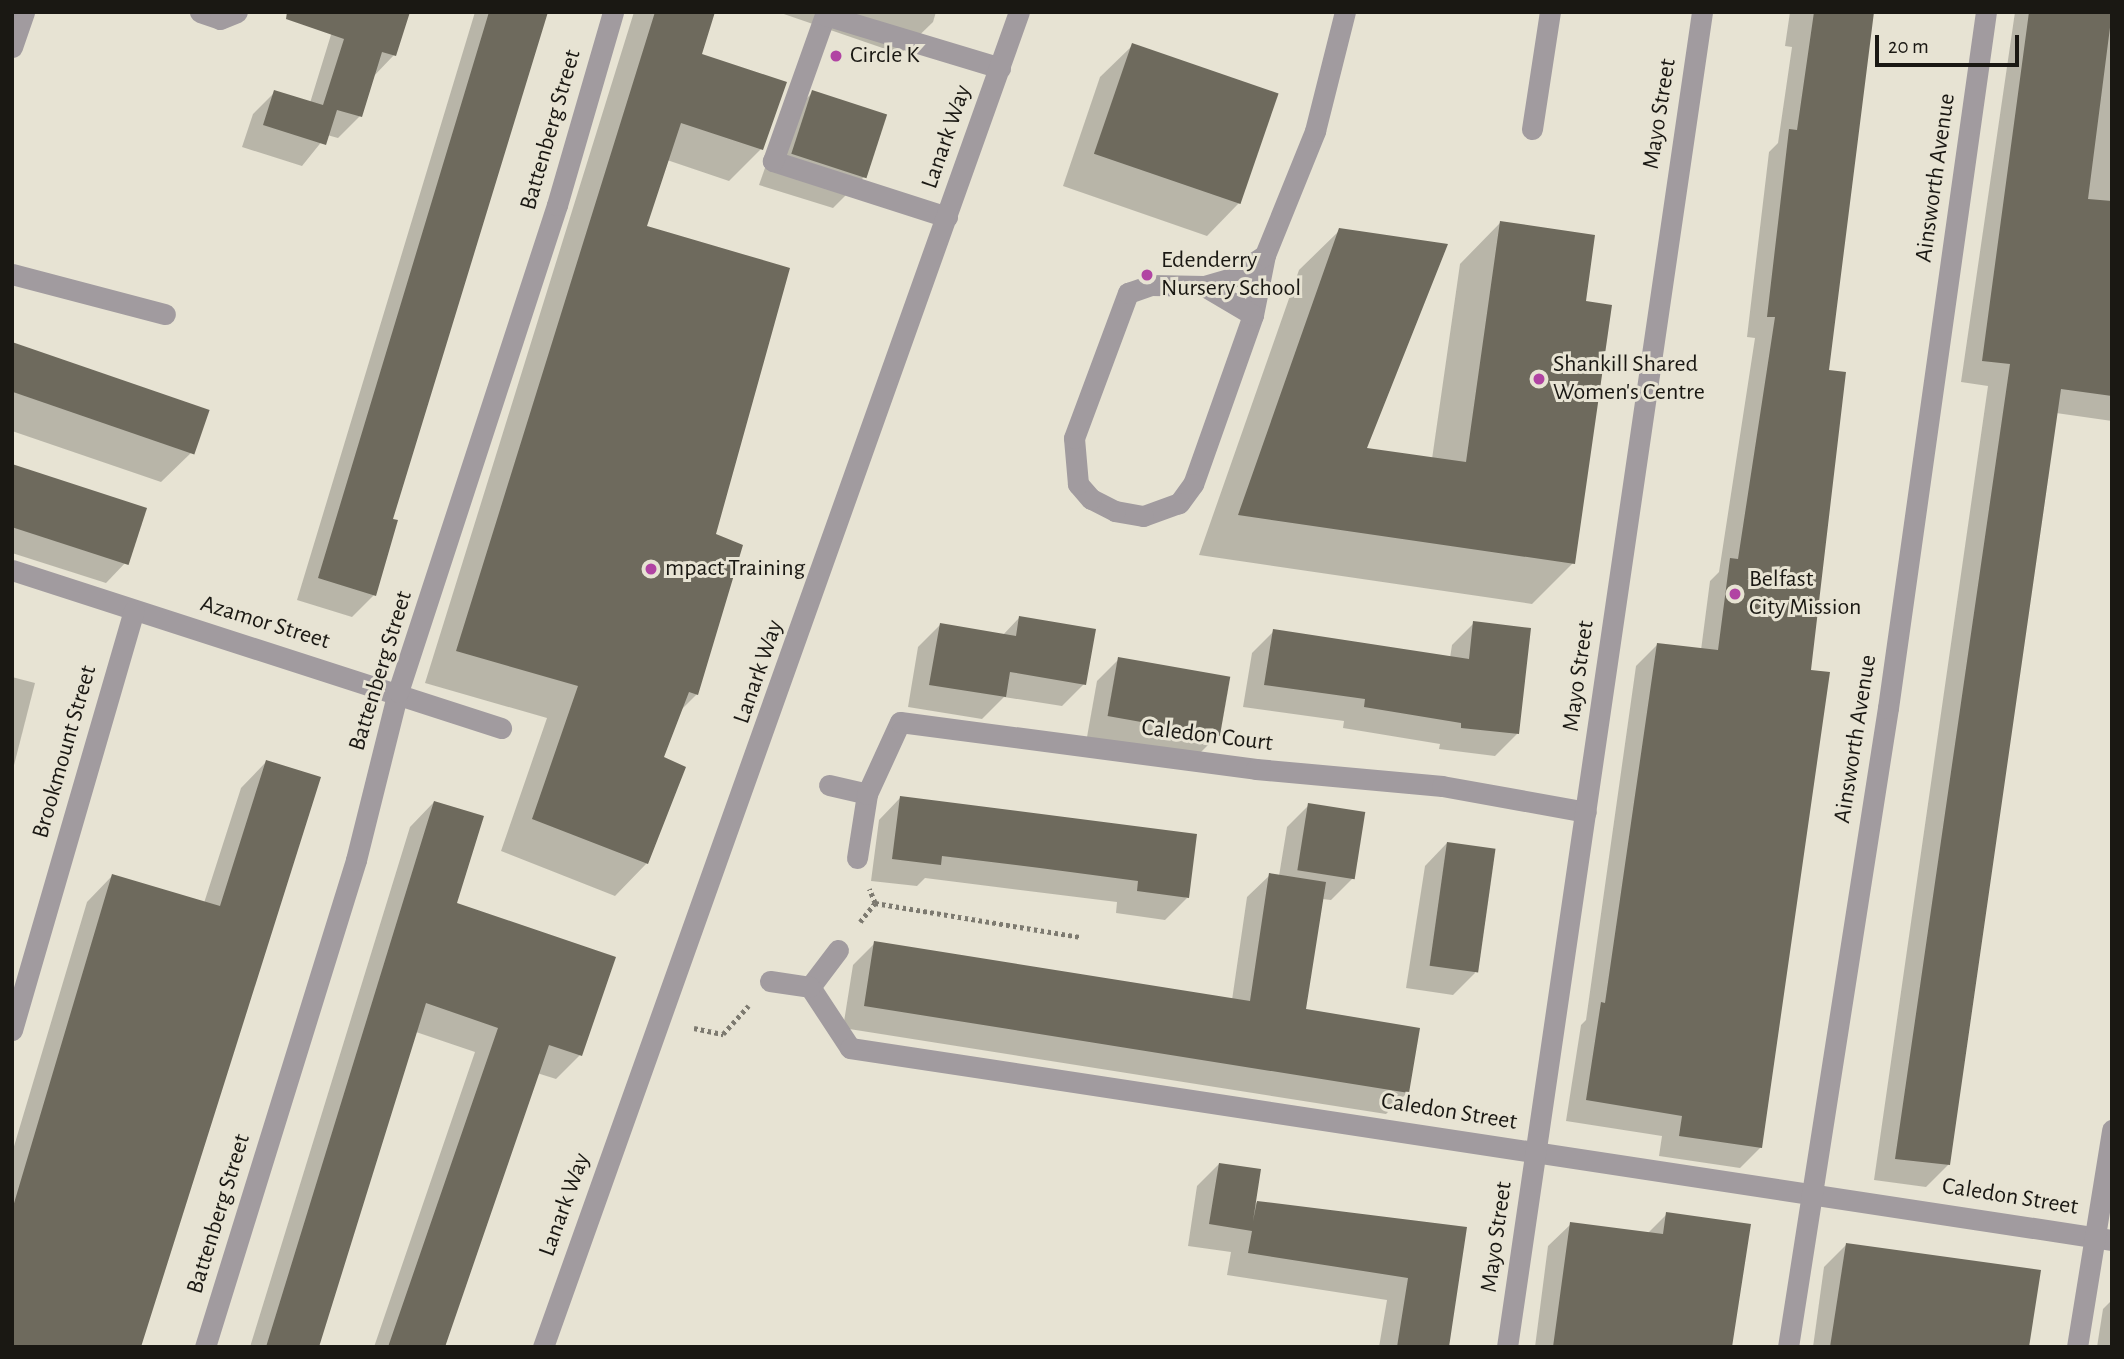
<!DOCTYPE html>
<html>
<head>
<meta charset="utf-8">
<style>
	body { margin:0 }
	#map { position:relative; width:2124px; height:1359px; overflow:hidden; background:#e7e3d3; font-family:"Alegreya Sans",sans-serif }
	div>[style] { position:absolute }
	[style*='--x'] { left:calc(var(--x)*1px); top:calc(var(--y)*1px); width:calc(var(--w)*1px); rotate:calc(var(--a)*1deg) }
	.shadow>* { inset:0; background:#0003 }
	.building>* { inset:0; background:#6e6a5d; transform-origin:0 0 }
	.path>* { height:4.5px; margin-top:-2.25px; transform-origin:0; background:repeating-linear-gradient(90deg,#7d7a70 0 3.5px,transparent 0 7px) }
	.service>* { height:21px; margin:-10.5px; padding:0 10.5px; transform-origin:10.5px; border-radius:10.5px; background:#a19b9f }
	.minor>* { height:21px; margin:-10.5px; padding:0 10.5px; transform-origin:10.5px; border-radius:10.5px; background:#a19b9f }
	.tertiary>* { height:21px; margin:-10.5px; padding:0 10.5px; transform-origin:10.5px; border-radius:10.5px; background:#a19b9f }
	.dots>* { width:19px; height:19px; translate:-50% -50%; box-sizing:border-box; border:4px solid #e7e3d3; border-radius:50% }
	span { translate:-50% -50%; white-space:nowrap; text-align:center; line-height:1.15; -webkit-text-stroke:6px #e7e3d3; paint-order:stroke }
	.poi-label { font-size:24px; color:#1a1813 }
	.left { translate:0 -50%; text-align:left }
	.street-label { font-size:24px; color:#1a1813 }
	.frame { position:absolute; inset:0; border:14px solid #1a1813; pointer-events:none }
	.scale { position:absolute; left:1875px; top:35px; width:144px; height:32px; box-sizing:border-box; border:4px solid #1a1813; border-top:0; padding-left:9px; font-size:21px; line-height:24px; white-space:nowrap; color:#1a1813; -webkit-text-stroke:5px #e7e3d3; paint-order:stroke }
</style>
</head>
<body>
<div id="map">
	<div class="shadow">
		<i style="clip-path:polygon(338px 12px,394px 55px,372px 78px,360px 116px,338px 138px,327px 135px,302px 166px,242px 147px,253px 114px,275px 92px,310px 103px)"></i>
		<i style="clip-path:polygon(475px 12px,546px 12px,391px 520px,374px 595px,352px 617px,297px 600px)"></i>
		<i style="clip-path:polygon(634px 12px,713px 12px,699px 55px,761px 149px,729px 181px,667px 160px,644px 228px,714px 535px,697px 694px,681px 710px,662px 758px,647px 863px,615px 896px,501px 851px,547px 718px,425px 683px)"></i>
		<i style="clip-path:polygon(778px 12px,936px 12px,933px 22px,900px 54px)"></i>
		<i style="clip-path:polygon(1790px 12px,1873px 12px,1827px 371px,1809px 671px,1761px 1147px,1740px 1168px,1659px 1156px,1662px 1136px,1566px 1121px,1581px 1025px,1586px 1020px,1636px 666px,1657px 645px,1701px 650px,1710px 581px,1719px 572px,1755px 338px,1747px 337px,1769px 152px,1778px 143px,1792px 47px,1785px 46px)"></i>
		<i style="clip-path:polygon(2015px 12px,2112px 12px,2112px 421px,2056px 413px,1948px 1165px,1926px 1187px,1874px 1180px,1988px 386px,1961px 382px)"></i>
		<i style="clip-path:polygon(1133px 45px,1239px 203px,1207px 236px,1063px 186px,1100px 77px)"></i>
		<i style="clip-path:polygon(813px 92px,865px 176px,833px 208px,759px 185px,780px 125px)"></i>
		<i style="clip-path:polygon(1500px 223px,1584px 303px,1573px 563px,1532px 604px,1199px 555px,1299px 270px,1340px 230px,1365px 450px,1432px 459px,1460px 264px)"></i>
		<i style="clip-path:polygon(12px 344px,194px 450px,161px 482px,12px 431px)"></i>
		<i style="clip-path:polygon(12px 466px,128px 560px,106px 583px,12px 553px)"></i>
		<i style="clip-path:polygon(1019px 618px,1084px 684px,1062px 706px,1004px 697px,982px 719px,908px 707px,918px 647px,940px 625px,1002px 636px)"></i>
		<i style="clip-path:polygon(1474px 623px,1517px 734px,1495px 756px,1439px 749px,1440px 744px,1343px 728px,1344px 721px,1243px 707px,1252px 653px,1274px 631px,1450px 658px,1452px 645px)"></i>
		<i style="clip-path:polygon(1119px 659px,1220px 733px,1198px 755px,1087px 737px,1097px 681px)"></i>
		<i style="clip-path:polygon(12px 677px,35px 683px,12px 773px)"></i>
		<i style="clip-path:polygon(266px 762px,139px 1347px,12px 1347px,12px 1153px,87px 902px,112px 876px,204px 903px,241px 788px)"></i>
		<i style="clip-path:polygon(901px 797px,1187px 898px,1165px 920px,1116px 913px,1117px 902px,925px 878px,917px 886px,871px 881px,879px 820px)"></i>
		<i style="clip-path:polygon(434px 802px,455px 904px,580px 1055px,556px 1079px,537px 1073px,444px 1347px,374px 1347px,475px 1052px,416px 1032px,318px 1347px,250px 1347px,410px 827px)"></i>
		<i style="clip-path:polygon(1309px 805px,1353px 878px,1331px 900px,1322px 899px,1304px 1011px,1408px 1092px,1386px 1114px,843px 1028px,853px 965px,875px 943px,1232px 1000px,1247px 897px,1270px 875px,1279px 876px,1287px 827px)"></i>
		<i style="clip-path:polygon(1447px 843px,1475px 973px,1453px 995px,1406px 988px,1425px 866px)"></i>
		<i style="clip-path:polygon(1219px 1164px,1254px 1206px,1257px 1202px,1465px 1228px,1447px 1347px,1379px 1347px,1387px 1300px,1227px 1275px,1231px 1252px,1188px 1246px,1197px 1186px)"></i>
		<i style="clip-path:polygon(1667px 1214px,1731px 1347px,1535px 1347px,1548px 1246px,1571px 1224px,1647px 1234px)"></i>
		<i style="clip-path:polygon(1846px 1245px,2027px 1347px,1813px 1347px,1824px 1267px)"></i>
		<i style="clip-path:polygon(2112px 1300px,2112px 1347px,2097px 1347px,2103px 1309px)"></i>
	</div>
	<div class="building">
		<i style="clip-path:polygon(287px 12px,410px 12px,396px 56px,382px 52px,362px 117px,337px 110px,326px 145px,263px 125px,274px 90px,323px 105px,344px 39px,286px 19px)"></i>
		<i style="clip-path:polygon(489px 12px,548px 12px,393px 519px,398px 520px,376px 596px,318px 578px)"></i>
		<i style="clip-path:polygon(655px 12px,715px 12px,702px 54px,787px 82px,763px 150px,681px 123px,647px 226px,790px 268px,716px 534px,743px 545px,698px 695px,689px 692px,664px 757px,686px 767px,648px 864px,532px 819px,578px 686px,456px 651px)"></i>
		<i style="clip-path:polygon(1814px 12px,1874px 12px,1829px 370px,1846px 372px,1811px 670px,1830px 672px,1762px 1148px,1679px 1136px,1682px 1116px,1586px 1100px,1601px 1002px,1605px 1003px,1657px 643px,1718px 650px,1730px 558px,1738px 559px,1775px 317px,1767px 317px,1789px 129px,1797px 130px)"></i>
		<i style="clip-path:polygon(2029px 12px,2112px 12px,2088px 199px,2112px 201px,2112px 396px,2061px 389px,1950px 1165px,1895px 1159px,2010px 364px,1982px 361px)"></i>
		<i style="left:1132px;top:43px;width:155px;height:117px;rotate:19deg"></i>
		<i style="left:812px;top:90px;width:79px;height:67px;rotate:18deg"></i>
		<i style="clip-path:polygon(1500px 221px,1595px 235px,1586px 301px,1612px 305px,1575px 564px,1238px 515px,1339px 228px,1448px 244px,1367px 448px,1466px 462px)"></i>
		<i style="left:12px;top:342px;width:209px;height:47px;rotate:19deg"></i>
		<i style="left:12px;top:464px;width:142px;height:60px;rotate:18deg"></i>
		<i style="clip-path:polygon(1019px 616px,1096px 629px,1086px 685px,1010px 672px,1006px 697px,929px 685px,940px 623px,1016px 636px)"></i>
		<i style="clip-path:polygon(1473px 621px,1531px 628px,1519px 734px,1461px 728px,1461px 723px,1364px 707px,1365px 699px,1264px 685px,1273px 629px,1469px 659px)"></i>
		<i style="left:1118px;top:657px;width:114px;height:60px;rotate:10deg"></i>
		<i style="clip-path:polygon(266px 760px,321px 777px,141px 1347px,12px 1347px,12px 1210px,112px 874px,220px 906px)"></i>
		<i style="clip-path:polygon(900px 796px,1197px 834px,1189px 898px,1137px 891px,1138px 881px,1040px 868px,942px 856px,941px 865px,892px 859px)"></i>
		<i style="clip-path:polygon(434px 801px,484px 816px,457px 903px,616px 957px,582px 1056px,549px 1045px,445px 1347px,388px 1347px,498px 1028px,426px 1003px,319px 1347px,266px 1347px)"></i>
		<i style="left:1308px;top:803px;width:58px;height:68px;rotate:9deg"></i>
		<i style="left:1447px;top:842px;width:49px;height:125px;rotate:8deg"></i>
		<i style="clip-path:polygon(1269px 873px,1326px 882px,1306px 1009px,1420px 1028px,1409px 1093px,864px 1006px,874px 941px,1250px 1001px)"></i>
		<i style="clip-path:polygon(1219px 1163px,1261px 1169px,1253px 1221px,1257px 1201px,1467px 1227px,1449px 1347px,1397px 1347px,1408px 1278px,1248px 1253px,1252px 1231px,1209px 1224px)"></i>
		<i style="clip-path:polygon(1666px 1212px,1751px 1224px,1732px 1347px,1553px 1347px,1570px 1222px,1663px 1234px)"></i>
		<i style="clip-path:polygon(1846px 1243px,2041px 1270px,2029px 1347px,1830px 1347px)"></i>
	</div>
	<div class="path">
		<i style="--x:875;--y:903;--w:209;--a:9.4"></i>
		<i style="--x:860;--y:922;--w:24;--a:-52"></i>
		<i style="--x:875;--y:903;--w:15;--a:-113"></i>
		<i style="--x:694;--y:1028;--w:30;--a:12"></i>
		<i style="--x:723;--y:1034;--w:38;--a:-48"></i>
	</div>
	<div class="service">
		<i style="--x:1532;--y:129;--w:118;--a:-81.3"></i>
		<i style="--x:947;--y:217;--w:183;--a:-162.2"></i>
		<i style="--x:773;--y:161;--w:155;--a:-70.4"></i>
		<i style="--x:825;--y:15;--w:183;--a:16.8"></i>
		<i style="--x:1265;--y:255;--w:61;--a:101.3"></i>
		<i style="--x:1253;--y:315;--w:179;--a:109.5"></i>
		<i style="--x:1193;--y:484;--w:24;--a:126"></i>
		<i style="--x:1179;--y:503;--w:38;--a:160"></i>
		<i style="--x:1143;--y:516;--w:28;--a:-170"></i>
		<i style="--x:1115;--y:511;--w:27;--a:-153"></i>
		<i style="--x:1091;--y:499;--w:20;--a:-131"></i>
		<i style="--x:1078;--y:484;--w:46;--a:-95"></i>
		<i style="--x:1074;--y:438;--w:155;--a:-69.6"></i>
		<i style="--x:1128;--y:293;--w:24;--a:-19"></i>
		<i style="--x:1151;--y:285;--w:53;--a:1.1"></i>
		<i style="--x:1204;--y:286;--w:26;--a:-16"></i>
		<i style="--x:1229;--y:279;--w:43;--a:-33.7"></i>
		<i style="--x:1265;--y:255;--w:134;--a:-68"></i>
		<i style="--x:1315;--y:131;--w:123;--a:-75.9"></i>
		<i style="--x:1204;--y:286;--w:57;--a:30.6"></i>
	</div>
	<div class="minor">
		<i style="--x:200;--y:12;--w:21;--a:19"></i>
		<i style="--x:220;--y:19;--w:18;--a:-22"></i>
		<i style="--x:12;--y:47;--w:37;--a:-71"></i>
		<i style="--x:12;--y:274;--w:158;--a:14.7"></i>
		<i style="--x:12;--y:570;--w:514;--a:17.91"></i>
		<i style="--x:829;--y:785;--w:39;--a:13"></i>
		<i style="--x:857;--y:858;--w:65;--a:-81.1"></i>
		<i style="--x:867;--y:794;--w:79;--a:-65.4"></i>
		<i style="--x:900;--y:722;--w:359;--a:7.5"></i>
		<i style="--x:1256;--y:769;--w:187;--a:5.2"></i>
		<i style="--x:1442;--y:786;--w:146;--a:10.2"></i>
		<i style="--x:838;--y:950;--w:46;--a:127.1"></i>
		<i style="--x:810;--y:987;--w:73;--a:56.7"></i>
		<i style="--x:850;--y:1048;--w:1277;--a:8.65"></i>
		<i style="--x:770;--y:981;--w:40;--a:8.5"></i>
		<i style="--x:12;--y:1030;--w:437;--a:-73.8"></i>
		<i style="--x:205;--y:1347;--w:510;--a:-72.77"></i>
		<i style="--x:356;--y:860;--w:173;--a:-76"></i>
		<i style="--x:398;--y:692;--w:512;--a:-71.92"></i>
		<i style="--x:557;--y:205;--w:201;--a:-73.8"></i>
		<i style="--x:1507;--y:1347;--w:1349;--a:-81.69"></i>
		<i style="--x:1788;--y:1347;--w:647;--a:-81.11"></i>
		<i style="--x:1888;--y:708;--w:703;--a:-81.99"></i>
		<i style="--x:2077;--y:1347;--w:220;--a:-80.8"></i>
	</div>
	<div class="tertiary">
		<i style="--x:543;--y:1347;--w:1417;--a:-70.38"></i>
	</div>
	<div class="dots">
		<i style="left:836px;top:56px;background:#b144a3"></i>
		<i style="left:1147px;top:275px;background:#b144a3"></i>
		<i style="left:1539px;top:379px;background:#b144a3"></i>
		<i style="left:651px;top:569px;background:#b144a3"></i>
		<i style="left:1735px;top:594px;background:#b144a3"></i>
	</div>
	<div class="poi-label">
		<span class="left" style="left:850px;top:56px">Circle K</span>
		<span class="left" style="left:1161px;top:275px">Edenderry<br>Nursery School</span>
		<span class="left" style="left:1553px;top:379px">Shankill Shared<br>Women's Centre</span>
		<span class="left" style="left:665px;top:569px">mpact Training</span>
		<span class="left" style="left:1749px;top:594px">Belfast<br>City Mission</span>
	</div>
	<div class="street-label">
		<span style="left:1660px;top:114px;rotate:-81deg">Mayo Street</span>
		<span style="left:551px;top:130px;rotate:-74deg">Battenberg Street</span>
		<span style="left:947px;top:137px;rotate:-71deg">Lanark Way</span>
		<span style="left:1936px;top:178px;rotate:-82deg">Ainsworth Avenue</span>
		<span style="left:265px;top:623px;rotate:17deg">Azamor Street</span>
		<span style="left:381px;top:671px;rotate:-73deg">Battenberg Street</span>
		<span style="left:759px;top:672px;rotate:-71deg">Lanark Way</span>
		<span style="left:1579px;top:676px;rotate:-82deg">Mayo Street</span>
		<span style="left:1207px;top:736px;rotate:7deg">Caledon Court</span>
		<span style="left:1856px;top:739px;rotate:-81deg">Ainsworth Avenue</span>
		<span style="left:65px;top:752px;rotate:-74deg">Brookmount Street</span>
		<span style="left:1449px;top:1112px;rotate:9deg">Caledon Street</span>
		<span style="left:2010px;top:1197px;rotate:9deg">Caledon Street</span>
		<span style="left:565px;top:1205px;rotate:-70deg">Lanark Way</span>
		<span style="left:219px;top:1214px;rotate:-73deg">Battenberg Street</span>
		<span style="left:1497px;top:1237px;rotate:-82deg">Mayo Street</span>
	</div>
	<div class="frame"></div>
	<div class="scale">20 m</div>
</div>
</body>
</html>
